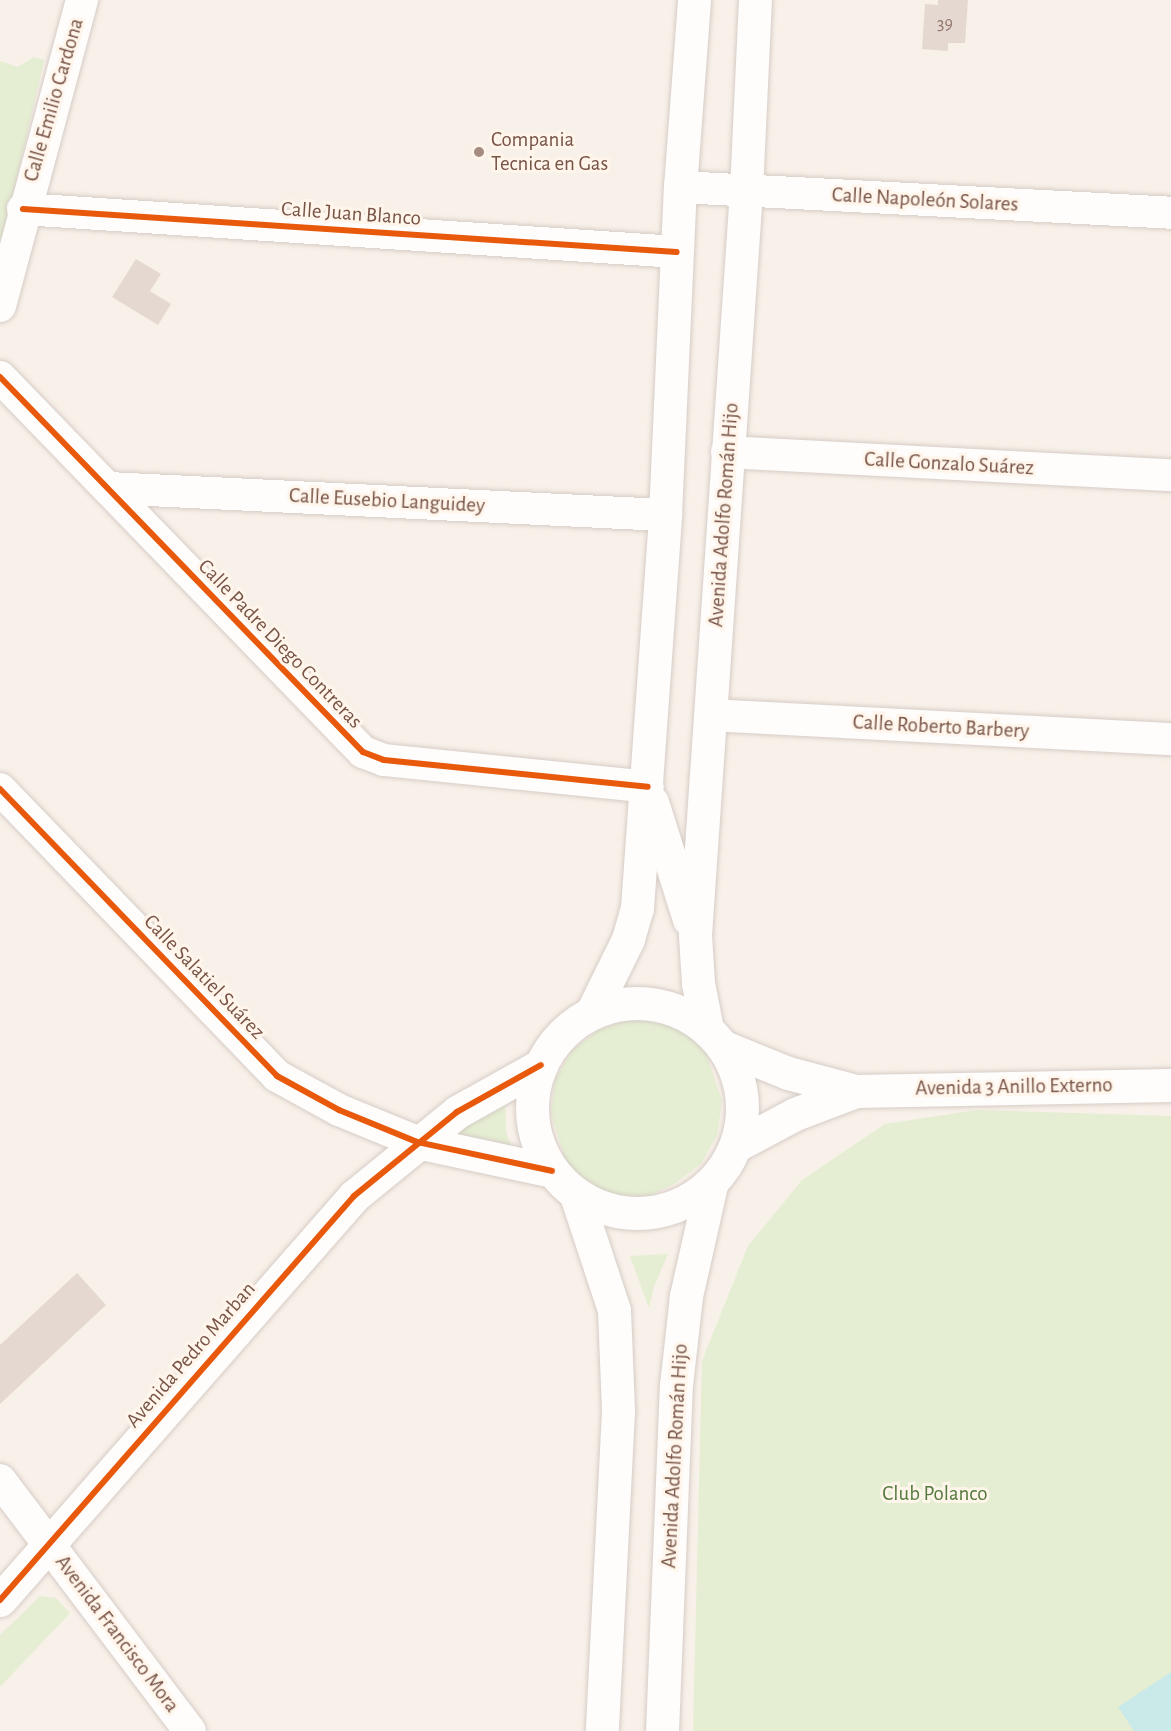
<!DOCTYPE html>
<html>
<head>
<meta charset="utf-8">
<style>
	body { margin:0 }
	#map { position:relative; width:1171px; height:1731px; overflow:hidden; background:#f8f1e9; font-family:"Alegreya Sans",sans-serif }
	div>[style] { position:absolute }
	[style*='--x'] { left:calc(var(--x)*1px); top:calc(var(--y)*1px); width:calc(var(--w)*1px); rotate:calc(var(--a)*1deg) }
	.green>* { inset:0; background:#e5eed2 }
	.water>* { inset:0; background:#cae9e9 }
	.building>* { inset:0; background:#e5d8d0 }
	.roads { filter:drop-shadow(0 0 2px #d6ccc6) drop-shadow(0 0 2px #d6ccc6) }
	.street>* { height:32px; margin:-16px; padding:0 16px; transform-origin:16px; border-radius:16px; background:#fefdfc }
	.secondary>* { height:33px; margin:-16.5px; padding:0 16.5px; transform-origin:16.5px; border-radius:16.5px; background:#fefdfc }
	.secondary>.ring { margin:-16.5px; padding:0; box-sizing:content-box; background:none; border:33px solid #fefdfc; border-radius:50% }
	.cycleway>* { height:6px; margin:-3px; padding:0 3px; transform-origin:3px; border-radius:3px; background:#e8590c }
	.dots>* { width:16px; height:16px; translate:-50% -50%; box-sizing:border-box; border:3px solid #fff5eb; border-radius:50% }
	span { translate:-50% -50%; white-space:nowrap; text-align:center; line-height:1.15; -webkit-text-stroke:6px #fff5eb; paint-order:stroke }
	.number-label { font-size:18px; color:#95776c }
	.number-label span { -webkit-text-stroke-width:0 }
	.street-label { font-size:21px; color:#785447 }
	.poi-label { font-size:21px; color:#785447 }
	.left { translate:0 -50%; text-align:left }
	.park-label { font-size:21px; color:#53793c }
</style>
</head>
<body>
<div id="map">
	<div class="green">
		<i style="clip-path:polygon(34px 57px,44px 60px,0 251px,0 61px,18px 67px)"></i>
		<i style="clip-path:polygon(635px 1018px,683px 1030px,706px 1053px,722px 1101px,717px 1135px,701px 1164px,674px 1184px,644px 1198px,610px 1197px,584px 1183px,566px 1164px,551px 1113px,555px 1080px,572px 1050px,598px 1030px)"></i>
		<i style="clip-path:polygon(505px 1099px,506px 1132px,511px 1146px,458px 1134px,455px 1130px)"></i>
		<i style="clip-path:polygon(977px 1110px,1171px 1116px,1171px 1731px,693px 1731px,702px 1361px,748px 1246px,802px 1180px,885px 1124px)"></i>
		<i style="clip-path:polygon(668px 1254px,654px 1287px,649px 1308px,630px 1256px)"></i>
		<i style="clip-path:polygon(40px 1596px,56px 1598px,70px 1613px,0 1687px,0 1635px)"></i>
	</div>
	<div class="water">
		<i style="clip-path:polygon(1171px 1672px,1171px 1731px,1134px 1731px,1118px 1707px)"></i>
	</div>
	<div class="building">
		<i style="clip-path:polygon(938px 0,968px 0,965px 43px,948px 43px,948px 51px,922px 49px,925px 4px,938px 5px)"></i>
		<i style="clip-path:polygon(136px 259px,161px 274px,150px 291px,171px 304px,158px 325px,112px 297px)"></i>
		<i style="clip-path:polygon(77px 1273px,106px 1305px,0 1404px,0 1345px)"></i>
	</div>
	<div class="roads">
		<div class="street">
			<i style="--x:680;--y:187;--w:492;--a:3"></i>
			<i style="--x:23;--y:209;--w:655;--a:3.76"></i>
			<i style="--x:0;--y:306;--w:317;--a:-75"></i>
			<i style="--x:0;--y:377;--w:522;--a:45.93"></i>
			<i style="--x:363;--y:752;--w:22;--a:21"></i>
			<i style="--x:384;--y:760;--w:265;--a:5.8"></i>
			<i style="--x:727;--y:452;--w:445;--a:3"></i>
			<i style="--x:108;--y:488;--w:558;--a:2.78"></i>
			<i style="--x:711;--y:715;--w:461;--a:3"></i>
			<i style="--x:0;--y:789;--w:399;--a:46"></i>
			<i style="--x:277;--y:1076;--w:71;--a:28.7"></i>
			<i style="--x:339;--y:1110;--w:84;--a:22.3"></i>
			<i style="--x:0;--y:1480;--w:315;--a:52.9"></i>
		</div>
		<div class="secondary">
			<i style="--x:652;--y:802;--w:123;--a:72.5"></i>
			<i class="ring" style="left:532px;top:1003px;width:177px;height:177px"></i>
			<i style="--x:592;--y:1012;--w:81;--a:-63.7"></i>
			<i style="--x:628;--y:939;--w:32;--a:-74"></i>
			<i style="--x:637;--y:908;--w:394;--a:-85.9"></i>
			<i style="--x:665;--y:515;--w:328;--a:-87.4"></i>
			<i style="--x:680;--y:187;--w:188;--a:-85.7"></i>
			<i style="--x:707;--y:1029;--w:47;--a:-101.1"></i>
			<i style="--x:698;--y:983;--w:48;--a:-93.6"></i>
			<i style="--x:695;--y:935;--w:747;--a:-86.08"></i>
			<i style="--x:746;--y:190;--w:190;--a:-87.3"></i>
			<i style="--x:724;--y:1047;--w:69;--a:22.1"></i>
			<i style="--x:788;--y:1073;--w:70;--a:14.8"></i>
			<i style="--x:856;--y:1091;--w:315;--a:-1.1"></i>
			<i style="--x:417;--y:1142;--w:138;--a:12.1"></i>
			<i style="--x:737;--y:1145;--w:66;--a:-28.1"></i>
			<i style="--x:795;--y:1114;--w:65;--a:-20.7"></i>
			<i style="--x:576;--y:1195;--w:121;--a:71.7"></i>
			<i style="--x:614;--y:1310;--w:101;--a:87.7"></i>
			<i style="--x:618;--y:1411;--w:320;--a:92.9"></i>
			<i style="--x:0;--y:1600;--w:537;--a:-48.77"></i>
			<i style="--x:354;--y:1196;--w:133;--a:-39.2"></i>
			<i style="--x:457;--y:1112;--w:96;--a:-29.2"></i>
			<i style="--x:662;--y:1731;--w:346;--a:-87.7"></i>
			<i style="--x:676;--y:1385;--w:90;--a:-83.6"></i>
			<i style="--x:686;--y:1296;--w:114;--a:-77.3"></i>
		</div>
	</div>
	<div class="cycleway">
		<i style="--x:23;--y:209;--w:655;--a:3.76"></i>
		<i style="--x:0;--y:377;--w:522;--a:45.93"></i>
		<i style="--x:363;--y:752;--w:22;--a:21"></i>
		<i style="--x:384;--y:760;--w:265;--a:5.8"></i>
		<i style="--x:0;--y:789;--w:399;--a:46"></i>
		<i style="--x:277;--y:1076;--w:71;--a:28.7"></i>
		<i style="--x:339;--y:1110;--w:84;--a:22.3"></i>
		<i style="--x:417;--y:1142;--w:138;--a:12.1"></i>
		<i style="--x:0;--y:1600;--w:537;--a:-48.77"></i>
		<i style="--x:354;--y:1196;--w:133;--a:-39.2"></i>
		<i style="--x:457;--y:1112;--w:96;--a:-29.2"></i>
	</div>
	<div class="dots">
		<i style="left:479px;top:152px;background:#a58b80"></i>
	</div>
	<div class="number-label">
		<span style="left:945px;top:24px">39</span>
	</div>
	<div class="street-label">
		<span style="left:54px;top:100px;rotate:-74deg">Calle Emilio Cardona</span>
		<span style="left:925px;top:200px;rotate:3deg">Calle Napoleón Solares</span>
		<span style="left:351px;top:214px;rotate:4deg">Calle Juan Blanco</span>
		<span style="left:949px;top:464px;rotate:3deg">Calle Gonzalo Suárez</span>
		<span style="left:387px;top:501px;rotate:3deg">Calle Eusebio Languidey</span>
		<span style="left:724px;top:515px;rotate:-86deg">Avenida Adolfo Román Hijo</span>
		<span style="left:280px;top:644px;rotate:46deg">Calle Padre Diego Contreras</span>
		<span style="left:941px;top:727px;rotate:3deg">Calle Roberto Barbery</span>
		<span style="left:204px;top:977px;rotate:46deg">Calle Salatiel Suárez</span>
		<span style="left:1014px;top:1087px;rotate:-1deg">Avenida 3 Anillo Externo</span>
		<span style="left:191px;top:1355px;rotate:-49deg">Avenida Pedro Marban</span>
		<span style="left:675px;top:1456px;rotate:-87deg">Avenida Adolfo Román Hijo</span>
		<span style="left:117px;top:1634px;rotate:53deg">Avenida Francisco Mora</span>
	</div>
	<div class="poi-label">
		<span class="left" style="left:491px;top:152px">Compania<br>Tecnica en Gas</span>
	</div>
	<div class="park-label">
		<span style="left:935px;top:1494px">Club Polanco</span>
	</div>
</div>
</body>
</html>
